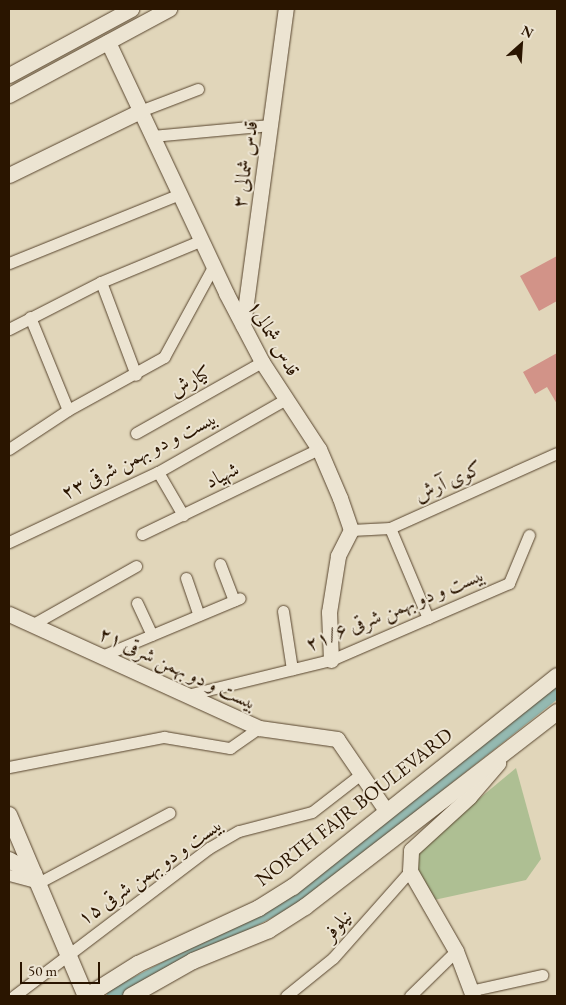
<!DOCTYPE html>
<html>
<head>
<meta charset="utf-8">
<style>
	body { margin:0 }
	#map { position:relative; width:566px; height:1005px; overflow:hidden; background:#e1d6ba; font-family:"EB Garamond",Amiri,serif }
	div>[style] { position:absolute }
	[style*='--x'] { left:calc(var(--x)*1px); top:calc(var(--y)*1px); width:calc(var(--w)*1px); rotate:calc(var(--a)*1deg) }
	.green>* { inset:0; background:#aebf93 }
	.canal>* { height:11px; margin:-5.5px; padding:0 5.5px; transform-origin:5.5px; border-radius:5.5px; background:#94b9b1 }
	.building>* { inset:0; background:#d29388 }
	.roads { filter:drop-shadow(0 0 1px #58452e) drop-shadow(0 0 1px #58452e) }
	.minor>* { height:11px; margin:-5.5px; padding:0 5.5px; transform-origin:5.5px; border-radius:5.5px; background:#ece4d2 }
	.tertiary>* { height:15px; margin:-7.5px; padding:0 7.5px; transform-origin:7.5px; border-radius:7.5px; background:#ece4d2 }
	.secondary>* { height:16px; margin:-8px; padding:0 8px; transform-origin:8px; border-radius:8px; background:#ece4d2 }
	span { translate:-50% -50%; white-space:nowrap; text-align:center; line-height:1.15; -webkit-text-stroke:4px #ece4d2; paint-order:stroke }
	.street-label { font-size:20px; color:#2a1500 }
	.frame { position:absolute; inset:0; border:10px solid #2a1500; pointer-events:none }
	.north { position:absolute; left:496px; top:20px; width:50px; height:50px; -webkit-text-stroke:4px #ece4d2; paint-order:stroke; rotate:26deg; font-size:14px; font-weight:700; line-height:20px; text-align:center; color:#2a1500 }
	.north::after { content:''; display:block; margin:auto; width:18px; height:22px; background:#2a1500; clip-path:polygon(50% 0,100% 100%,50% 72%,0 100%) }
	.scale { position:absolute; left:20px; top:962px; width:80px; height:22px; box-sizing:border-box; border:2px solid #2a1500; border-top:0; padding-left:6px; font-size:15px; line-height:18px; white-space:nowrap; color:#2a1500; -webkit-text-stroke:4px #ece4d2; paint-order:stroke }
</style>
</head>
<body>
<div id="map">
	<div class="green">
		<i style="clip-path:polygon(516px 768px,541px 859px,526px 880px,434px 900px,414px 864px,416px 851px)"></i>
	</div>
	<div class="canal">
		<i style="--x:112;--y:994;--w:210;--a:-27.5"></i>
		<i style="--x:298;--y:897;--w:330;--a:-38.4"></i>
	</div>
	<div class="building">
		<i style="clip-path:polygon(557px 256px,557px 301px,539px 311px,520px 276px)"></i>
		<i style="clip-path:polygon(557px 353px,557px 404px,547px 387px,535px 394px,523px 372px)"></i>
	</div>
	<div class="roads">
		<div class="minor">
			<i style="--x:140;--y:111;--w:62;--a:-20.8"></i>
			<i style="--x:152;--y:136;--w:119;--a:-5.3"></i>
			<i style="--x:9;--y:263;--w:184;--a:-22"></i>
			<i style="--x:101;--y:282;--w:99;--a:69.4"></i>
			<i style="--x:30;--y:317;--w:100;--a:67.8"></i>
			<i style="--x:9;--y:329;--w:103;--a:-27.1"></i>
			<i style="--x:101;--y:282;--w:107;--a:-22.5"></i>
			<i style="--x:136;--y:433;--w:145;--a:-29.4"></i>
			<i style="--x:9;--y:449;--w:71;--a:-33.5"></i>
			<i style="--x:68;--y:410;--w:110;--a:-28.9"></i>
			<i style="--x:164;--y:357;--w:102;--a:-61.4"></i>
			<i style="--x:158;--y:472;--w:50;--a:59.8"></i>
			<i style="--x:390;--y:528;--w:98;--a:67.1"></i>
			<i style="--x:351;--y:530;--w:39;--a:-3"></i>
			<i style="--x:390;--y:528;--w:183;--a:-24.2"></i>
			<i style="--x:142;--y:534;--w:196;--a:-25.7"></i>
			<i style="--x:9;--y:542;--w:165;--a:-25.2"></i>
			<i style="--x:158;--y:472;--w:147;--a:-29.7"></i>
			<i style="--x:220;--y:564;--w:39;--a:69"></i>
			<i style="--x:186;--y:578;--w:39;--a:71"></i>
			<i style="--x:137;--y:603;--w:35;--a:65"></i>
			<i style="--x:283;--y:611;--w:59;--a:81.2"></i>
			<i style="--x:35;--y:623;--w:116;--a:-29.4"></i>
			<i style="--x:104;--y:655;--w:147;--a:-22.7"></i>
			<i style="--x:187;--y:695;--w:148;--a:-13.7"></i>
			<i style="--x:331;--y:660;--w:194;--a:-23.4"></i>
			<i style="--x:509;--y:583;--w:52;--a:-67.4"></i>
			<i style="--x:9;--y:767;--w:158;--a:-11"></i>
			<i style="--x:164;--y:737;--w:67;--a:9.5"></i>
			<i style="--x:230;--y:748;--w:35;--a:-35"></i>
			<i style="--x:9;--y:875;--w:30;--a:15"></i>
			<i style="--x:38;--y:883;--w:149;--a:-28.1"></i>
			<i style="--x:474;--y:990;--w:70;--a:-12.4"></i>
			<i style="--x:14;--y:996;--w:245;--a:-37.2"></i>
			<i style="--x:209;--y:848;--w:34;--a:-30"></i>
			<i style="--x:239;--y:831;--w:75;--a:-14.6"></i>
			<i style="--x:312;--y:812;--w:62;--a:-37.8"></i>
			<i style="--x:286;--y:996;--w:60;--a:-39"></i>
			<i style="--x:333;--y:958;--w:116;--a:-48.5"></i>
			<i style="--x:410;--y:996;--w:64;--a:-44.4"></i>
		</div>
		<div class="tertiary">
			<i style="--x:108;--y:42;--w:277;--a:64.8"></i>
			<i style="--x:226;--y:293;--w:78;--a:62.4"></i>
			<i style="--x:262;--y:362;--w:104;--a:56.8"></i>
			<i style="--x:319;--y:449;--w:53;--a:66.8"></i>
			<i style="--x:340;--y:498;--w:34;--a:71"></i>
			<i style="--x:351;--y:530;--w:29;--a:117"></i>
			<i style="--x:338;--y:556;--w:57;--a:99.1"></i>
			<i style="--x:329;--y:612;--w:48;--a:87.6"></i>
			<i style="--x:9;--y:75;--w:139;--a:-28.4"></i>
			<i style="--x:9;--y:95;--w:182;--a:-28.3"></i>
			<i style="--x:9;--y:175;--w:146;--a:-26"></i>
			<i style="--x:243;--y:325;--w:319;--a:-82.3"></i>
			<i style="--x:9;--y:614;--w:275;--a:24.5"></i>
			<i style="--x:259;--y:728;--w:79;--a:8"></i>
			<i style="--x:337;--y:739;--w:85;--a:55.6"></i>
			<i style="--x:473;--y:996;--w:48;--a:-110.7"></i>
			<i style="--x:456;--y:951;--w:92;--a:-119.9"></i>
			<i style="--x:410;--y:871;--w:21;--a:-87"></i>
			<i style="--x:411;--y:850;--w:79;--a:-42.4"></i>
			<i style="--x:469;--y:797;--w:45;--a:-49.5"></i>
		</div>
		<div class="secondary">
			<i style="--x:9;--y:815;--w:197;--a:67"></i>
			<i style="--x:9;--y:860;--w:29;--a:29"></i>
			<i style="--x:87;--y:996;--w:60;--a:-32.1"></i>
			<i style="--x:138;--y:964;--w:133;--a:-24.8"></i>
			<i style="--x:259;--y:908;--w:40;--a:-32"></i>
			<i style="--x:293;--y:887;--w:338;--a:-38.6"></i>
			<i style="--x:131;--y:996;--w:71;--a:-29.4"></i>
			<i style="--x:193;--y:961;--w:82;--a:-22.2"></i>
			<i style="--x:269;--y:930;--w:43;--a:-32.6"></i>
			<i style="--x:305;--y:907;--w:319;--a:-37.7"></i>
		</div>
	</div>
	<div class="street-label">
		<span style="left:245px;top:164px;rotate:-82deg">قدس شمالی ۳</span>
		<span style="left:274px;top:338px;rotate:60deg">قدس شمالی۱</span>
		<span style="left:190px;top:381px;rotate:-30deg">کیارش</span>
		<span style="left:139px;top:455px;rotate:-27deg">بیست و دو بهمن شرقی ۲۳</span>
		<span style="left:222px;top:475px;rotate:-26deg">شهیاد</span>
		<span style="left:448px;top:481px;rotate:-24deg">کوی آرش</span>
		<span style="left:395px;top:609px;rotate:-22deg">بیست و دو بهمن شرقی ۲۱/۶</span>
		<span style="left:178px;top:668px;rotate:25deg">بیست و دو بهمن شرقی ۲۱</span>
		<span style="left:354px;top:807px;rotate:-38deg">NORTH FAJR BOULEVARD</span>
		<span style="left:150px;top:871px;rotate:-35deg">بیست و دو بهمن شرقی ۱۵</span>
		<span style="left:337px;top:925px;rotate:-49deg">نیلوفر</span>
	</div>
	<div class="frame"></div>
	<div class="north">N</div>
	<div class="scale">50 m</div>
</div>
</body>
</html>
